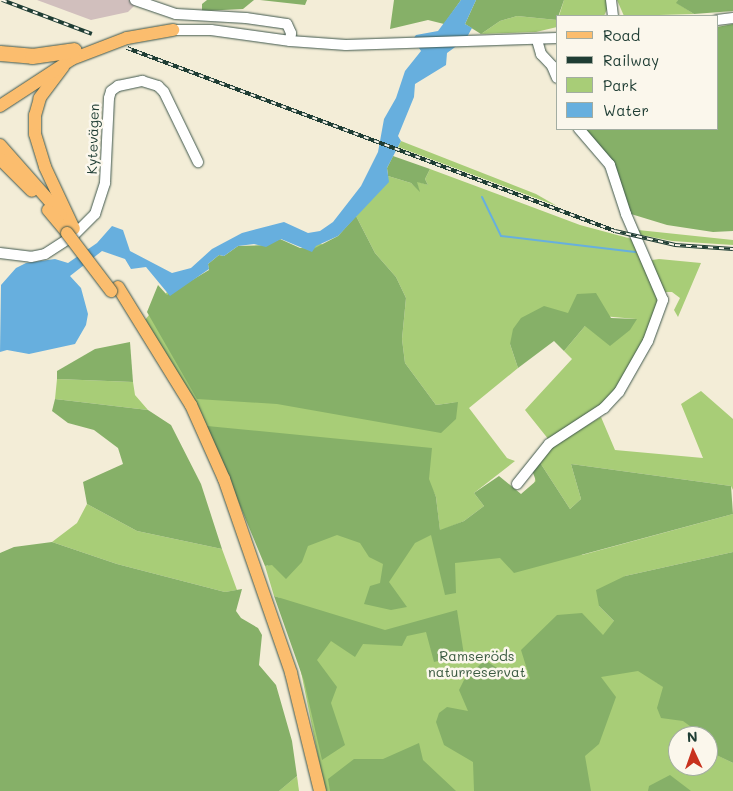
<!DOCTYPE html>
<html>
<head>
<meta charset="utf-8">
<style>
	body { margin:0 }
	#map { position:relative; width:733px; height:791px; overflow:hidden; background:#f3edd7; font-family:Mali,sans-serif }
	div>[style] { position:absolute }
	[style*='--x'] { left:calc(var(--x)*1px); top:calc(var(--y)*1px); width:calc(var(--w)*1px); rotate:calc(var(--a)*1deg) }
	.industrial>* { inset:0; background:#d1bfbd }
	.green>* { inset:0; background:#a8cd77 }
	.forest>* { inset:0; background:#86b068 }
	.water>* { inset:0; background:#67afde }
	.stream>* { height:2px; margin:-1px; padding:0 1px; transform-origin:1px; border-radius:1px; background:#67afde }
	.roads { filter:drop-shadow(0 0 1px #3f574c) drop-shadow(0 0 1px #3f574c) }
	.minor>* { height:10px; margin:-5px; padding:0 5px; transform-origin:5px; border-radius:5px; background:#fff }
	.major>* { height:12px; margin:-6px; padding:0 6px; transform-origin:6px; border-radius:6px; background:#fbbd6e }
	.highway>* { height:15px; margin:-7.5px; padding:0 7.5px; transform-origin:7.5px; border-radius:7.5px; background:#fbbd6e }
	.rail>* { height:4px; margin-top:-2px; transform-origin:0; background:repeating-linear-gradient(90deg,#fbf7ec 0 5.5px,#1f3d34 0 11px); box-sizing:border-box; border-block:1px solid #1f3d34 }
	.bridges { filter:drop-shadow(0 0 1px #3f574c) drop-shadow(0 0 1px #3f574c) }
	.major-bridge>* { height:12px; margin:-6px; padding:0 6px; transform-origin:6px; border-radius:6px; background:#fbbd6e }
	span { translate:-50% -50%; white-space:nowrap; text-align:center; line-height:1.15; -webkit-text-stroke:5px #fbf7ec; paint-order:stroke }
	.street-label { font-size:14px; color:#1f3d34 }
	.park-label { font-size:14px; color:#3a5a41 }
	.legend { position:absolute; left:556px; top:15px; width:162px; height:115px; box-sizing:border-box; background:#fbf7ec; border:1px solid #a3ada2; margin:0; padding:6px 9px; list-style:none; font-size:15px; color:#1f3d34 }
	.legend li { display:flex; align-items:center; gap:10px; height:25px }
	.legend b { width:25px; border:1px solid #a3ada2 }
	.north { position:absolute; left:668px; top:726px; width:50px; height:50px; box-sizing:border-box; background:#fbf7ec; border:1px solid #a3ada2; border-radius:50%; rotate:357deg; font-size:14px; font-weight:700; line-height:20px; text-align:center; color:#1f3d34 }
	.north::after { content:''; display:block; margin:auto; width:18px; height:22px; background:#c8321e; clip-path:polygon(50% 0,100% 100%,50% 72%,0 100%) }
</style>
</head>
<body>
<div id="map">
	<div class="industrial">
		<i style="clip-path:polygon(37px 0,140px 0,128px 12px,91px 20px)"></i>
	</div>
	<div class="green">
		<i style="clip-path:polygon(564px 0,607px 0,608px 7px,604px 16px,559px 16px)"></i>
		<i style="clip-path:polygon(617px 0,678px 0,677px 3px,694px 14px,624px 16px)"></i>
		<i style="clip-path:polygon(517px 16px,557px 20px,557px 27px,536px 32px,481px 34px,500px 21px)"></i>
		<i style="clip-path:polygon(401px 141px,536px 194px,557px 206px,398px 147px)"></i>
		<i style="clip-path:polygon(evenodd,430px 169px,580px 225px,632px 239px,660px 298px,641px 346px,614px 394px,576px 425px,549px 440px,525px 410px,572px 359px,564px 351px,585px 326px,636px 319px,568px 313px,510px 344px,518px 368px,469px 408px,507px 458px,515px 461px,474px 493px,484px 506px,464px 521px,440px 531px,436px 497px,412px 447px,434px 535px,532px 495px,538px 465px,582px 555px,733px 514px,733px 552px,625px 576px,599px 606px,614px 621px,653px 680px,664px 687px,662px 693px,712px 733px,717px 755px,733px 763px,733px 791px,325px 791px,296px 647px,280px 598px,274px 596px,265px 566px,268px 566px,245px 507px,145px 320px,167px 292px,320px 242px,390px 339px,420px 409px,458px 402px,436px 405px,405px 363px,402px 339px,406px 298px,396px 277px,375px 253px,356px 216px,388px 182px,388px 176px,411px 183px,419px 190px,416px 181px,428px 185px,425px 179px,430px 169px,678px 736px,708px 736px,708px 766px,678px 766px,678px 736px)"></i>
		<i style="clip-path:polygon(638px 230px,733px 240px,733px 245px,672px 241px,641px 235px)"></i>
		<i style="clip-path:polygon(659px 259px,701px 263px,678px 317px,674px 310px,680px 298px,672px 292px,665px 292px,653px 266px,652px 260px)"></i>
		<i style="clip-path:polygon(57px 379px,133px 382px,135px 395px,148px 410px,55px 399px)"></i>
		<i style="clip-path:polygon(701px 391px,733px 419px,733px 490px,731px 486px,571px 464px,581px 499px,570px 509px,539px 461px,552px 446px,601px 417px,615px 450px,703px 458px,681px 404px)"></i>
		<i style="clip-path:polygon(87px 504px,137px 531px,222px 549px,237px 590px,225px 592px,117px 564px,52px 542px,77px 523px)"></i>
		<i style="clip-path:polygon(297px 776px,299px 791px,279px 791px,280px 790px)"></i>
	</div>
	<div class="forest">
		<i style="clip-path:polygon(207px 0,254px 0,243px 9px,202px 11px,202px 4px)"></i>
		<i style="clip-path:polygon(260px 0,307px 0,305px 5px)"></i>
		<i style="clip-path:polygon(394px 0,461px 0,444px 24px,428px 20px,390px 29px)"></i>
		<i style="clip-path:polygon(476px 0,564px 0,557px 20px,517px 16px,500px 21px,481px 34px,465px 24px)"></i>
		<i style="clip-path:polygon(678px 0,733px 0,733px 11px,694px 14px,676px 3px)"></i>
		<i style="clip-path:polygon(733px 24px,733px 231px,713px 232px,667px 225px,631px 214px,612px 160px,584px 129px,717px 129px,717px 27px)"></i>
		<i style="clip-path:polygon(393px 156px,430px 169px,425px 179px,428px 185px,417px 182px,420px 192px,411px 183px,388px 176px,387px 168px)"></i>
		<i style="clip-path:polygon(356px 216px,375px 253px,396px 277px,406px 298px,402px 339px,405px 363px,436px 405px,458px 402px,456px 419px,441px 433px,277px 404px,197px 399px,147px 312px,158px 285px,167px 295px,209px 270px,208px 264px,219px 255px,224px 256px,238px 246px,267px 245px,280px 239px,300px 248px,313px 249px,338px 236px)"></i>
		<i style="clip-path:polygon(596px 293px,611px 318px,637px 319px,630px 330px,610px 346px,585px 326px,564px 351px,554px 341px,518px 368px,510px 344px,513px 329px,521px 318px,544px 306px,568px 313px,577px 294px)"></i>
		<i style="clip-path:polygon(130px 342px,133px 382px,57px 379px,57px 371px,95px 349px)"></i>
		<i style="clip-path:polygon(55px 399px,148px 410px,171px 425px,201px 484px,222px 549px,137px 531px,87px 504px,83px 482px,123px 464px,118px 448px,94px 430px,68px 423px,52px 411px)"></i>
		<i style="clip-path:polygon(207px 426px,432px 448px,429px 479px,436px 497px,440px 530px,464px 521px,484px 506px,474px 493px,499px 476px,521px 494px,536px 481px,532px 470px,539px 461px,570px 509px,581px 499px,571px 464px,731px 486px,733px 514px,514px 573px,500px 558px,455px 563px,456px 593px,445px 595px,431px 535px,415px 543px,389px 582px,407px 607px,391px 610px,364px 604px,370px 586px,380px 583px,383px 564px,369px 557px,360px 543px,337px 535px,308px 546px,302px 562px,286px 579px,272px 565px,265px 566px)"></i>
		<i style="clip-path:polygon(52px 542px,117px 564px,225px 592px,242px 589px,236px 611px,241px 618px,258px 628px,262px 635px,259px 665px,276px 685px,292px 741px,297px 776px,279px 791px,0 791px,0 553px,14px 547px)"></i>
		<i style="clip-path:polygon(733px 552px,733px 763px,708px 751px,708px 736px,695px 736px,694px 729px,683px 721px,661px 718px,657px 708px,663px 687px,638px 671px,601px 677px,616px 697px,599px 744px,585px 756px,591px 791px,474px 791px,473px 762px,444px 745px,436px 722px,439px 713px,447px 707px,468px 711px,459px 690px,464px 680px,485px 660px,500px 670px,530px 679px,521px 650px,557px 615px,582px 613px,603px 635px,614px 621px,599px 606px,596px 590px,625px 576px)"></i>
		<i style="clip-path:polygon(274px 596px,385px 630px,457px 610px,464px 655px,434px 662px,426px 632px,407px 636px,402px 646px,363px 644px,355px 657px,331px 641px,317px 660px,337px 687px,331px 703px,345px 745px,322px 760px,304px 681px)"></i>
		<i style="clip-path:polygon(419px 743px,423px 760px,456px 791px,330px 791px,328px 779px,354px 759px,383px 759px)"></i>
		<i style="clip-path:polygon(670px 775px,691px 791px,648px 791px,649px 786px)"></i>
	</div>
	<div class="water">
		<i style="clip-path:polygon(461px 0,476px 0,465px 24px,472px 28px,466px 39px,447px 53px,446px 65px,415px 84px,414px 97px,398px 136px,401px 141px,387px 168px,389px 182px,338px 236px,316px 246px,312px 252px,281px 239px,266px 247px,254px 244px,238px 246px,224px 256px,219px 255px,208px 264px,209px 269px,170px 296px,146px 267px,131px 269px,125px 259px,102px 251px,70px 276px,81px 288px,88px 314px,86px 325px,75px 344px,29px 354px,7px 350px,0 352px,1px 285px,16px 268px,26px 263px,55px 259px,68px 263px,97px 243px,112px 226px,123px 230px,130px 251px,172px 273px,191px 268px,212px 249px,242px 233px,284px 222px,308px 233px,320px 231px,333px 222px,361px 186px,378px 152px,384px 119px,396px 98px,405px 71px,421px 51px,413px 39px,416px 35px,438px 31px)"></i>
	</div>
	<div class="stream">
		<i style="--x:482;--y:197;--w:43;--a:64"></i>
		<i style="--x:501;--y:236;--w:135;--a:6.8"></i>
	</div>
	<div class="roads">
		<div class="minor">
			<i style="--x:135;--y:0;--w:43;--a:18.9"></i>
			<i style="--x:176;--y:14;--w:70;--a:3.3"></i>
			<i style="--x:246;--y:18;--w:41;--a:8.3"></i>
			<i style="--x:287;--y:24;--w:10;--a:66"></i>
			<i style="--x:291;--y:33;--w:8;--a:97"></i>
			<i style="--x:611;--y:0;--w:16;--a:83"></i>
			<i style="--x:717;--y:20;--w:16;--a:-7"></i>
			<i style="--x:173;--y:30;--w:38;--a:0"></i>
			<i style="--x:211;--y:30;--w:80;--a:7.9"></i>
			<i style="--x:290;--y:41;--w:56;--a:4.1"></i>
			<i style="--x:346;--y:45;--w:211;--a:-1.9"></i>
			<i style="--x:537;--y:40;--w:15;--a:74"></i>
			<i style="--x:541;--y:54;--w:16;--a:47"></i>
			<i style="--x:552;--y:66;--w:13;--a:67"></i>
			<i style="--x:0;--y:253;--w:31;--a:7"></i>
			<i style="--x:31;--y:257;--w:14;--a:-12"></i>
			<i style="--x:45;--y:254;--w:35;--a:-33"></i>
			<i style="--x:74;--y:235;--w:30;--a:-45"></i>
			<i style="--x:95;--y:214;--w:33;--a:-72"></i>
			<i style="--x:105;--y:183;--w:85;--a:-87.3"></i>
			<i style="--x:109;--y:98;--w:7;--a:-74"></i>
			<i style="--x:111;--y:91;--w:9;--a:-36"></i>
			<i style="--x:118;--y:86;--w:25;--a:-12"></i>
			<i style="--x:142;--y:81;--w:17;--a:17"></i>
			<i style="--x:158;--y:86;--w:8;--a:45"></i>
			<i style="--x:164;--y:92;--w:78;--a:64.1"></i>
			<i style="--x:517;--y:484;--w:51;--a:-51.3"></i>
			<i style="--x:549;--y:444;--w:66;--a:-33.2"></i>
			<i style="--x:604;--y:408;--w:22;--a:-47"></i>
			<i style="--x:619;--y:392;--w:59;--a:-60.4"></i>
			<i style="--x:648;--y:341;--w:44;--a:-69.9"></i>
			<i style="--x:663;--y:300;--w:94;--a:-113.3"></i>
			<i style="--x:626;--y:214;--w:52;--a:-108.1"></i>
			<i style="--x:610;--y:165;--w:48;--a:-130.7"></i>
		</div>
		<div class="major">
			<i style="--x:63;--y:67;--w:39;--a:127"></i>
			<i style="--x:40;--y:98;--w:18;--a:106"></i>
			<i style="--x:35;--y:115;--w:19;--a:90"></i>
			<i style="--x:35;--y:134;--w:34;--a:73"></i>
			<i style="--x:45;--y:167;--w:68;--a:64.9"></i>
			<i style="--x:0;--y:106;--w:86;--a:-33.1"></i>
			<i style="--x:72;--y:59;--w:59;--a:-20.9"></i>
			<i style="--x:127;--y:38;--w:47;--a:-9.9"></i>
			<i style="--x:0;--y:145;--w:92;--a:48.5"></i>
			<i style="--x:0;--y:159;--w:45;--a:45"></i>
			<i style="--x:48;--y:210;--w:30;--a:50"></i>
			<i style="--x:118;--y:287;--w:139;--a:58.3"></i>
			<i style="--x:191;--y:405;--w:81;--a:66"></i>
			<i style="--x:224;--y:479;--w:205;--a:70.9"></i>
			<i style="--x:291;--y:673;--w:122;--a:76.2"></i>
		</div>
		<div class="highway">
			<i style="--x:0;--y:53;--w:32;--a:5"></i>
			<i style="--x:32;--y:56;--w:42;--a:-8.1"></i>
		</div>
	</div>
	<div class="rail">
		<i style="--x:2;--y:0;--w:96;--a:20.7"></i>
		<i style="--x:127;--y:48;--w:521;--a:20.56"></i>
		<i style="--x:615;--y:231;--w:62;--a:13.1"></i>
		<i style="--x:675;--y:245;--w:58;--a:3.9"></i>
	</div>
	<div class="bridges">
		<div class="major-bridge">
			<i style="--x:67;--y:233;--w:73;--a:52.8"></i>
		</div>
	</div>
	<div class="street-label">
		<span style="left:93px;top:139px;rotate:-88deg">Kytevägen</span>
	</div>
	<div class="park-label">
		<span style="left:477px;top:664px">Ramseröds<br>naturreservat</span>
	</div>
	<ul class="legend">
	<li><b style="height:6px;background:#fbbd6e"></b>Road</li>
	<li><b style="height:6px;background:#1f3d34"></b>Railway</li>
	<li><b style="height:14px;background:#a8cd77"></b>Park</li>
	<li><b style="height:14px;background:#67afde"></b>Water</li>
	</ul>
	<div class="north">N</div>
</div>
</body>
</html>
